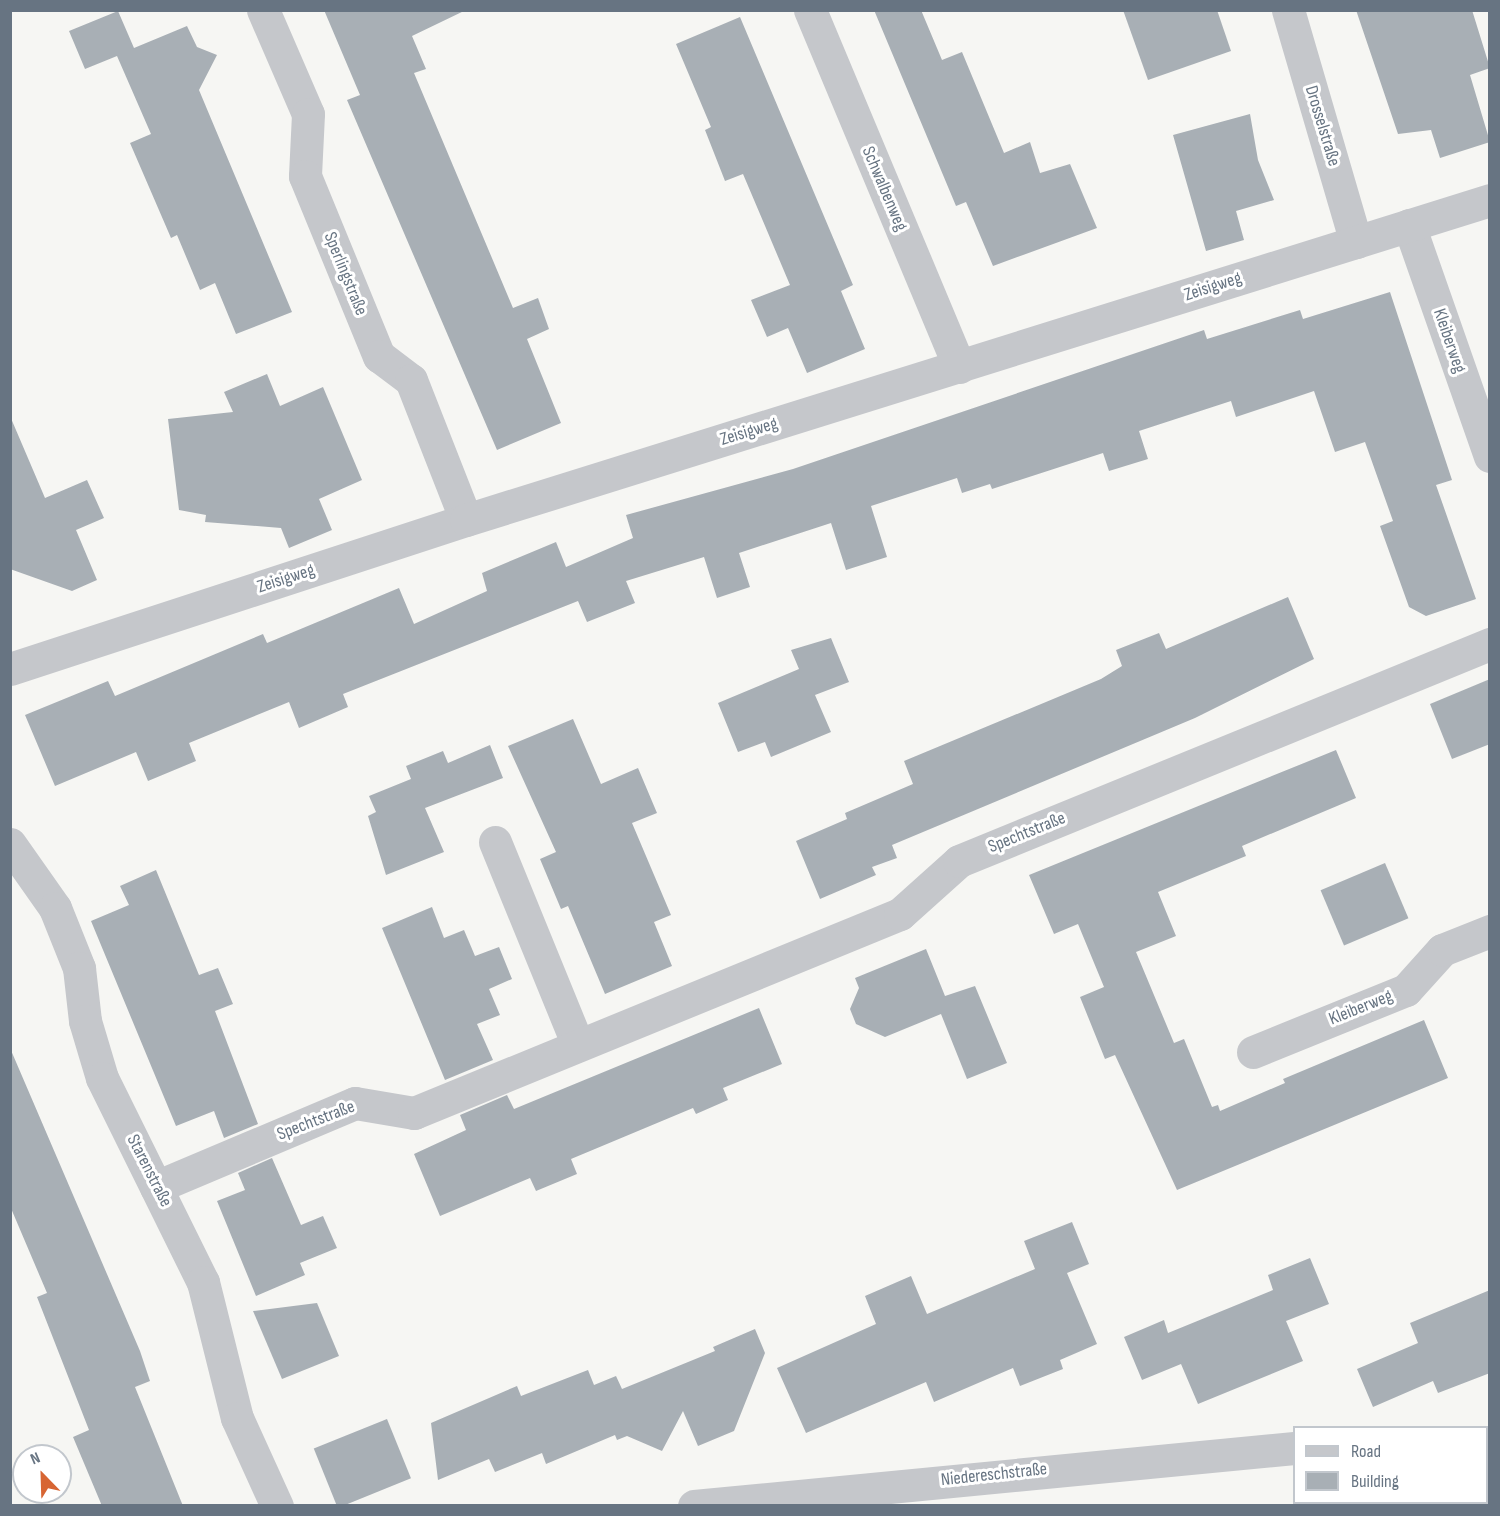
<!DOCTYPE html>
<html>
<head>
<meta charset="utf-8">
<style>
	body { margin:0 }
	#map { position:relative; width:1500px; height:1516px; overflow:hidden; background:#f6f6f3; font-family:"Sofia Sans Condensed",sans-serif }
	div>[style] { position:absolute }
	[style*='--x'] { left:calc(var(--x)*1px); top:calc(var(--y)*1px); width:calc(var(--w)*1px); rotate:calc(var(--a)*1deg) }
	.building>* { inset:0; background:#a8afb5; transform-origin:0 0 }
	.minor>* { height:33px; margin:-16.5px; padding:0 16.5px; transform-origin:16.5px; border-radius:16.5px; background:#c5c7cb }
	span { translate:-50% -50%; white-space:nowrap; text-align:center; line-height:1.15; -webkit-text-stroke:6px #fff; paint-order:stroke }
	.street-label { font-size:18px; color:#677482 }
	.frame { position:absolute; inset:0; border:12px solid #677482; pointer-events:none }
	.legend { position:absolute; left:1293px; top:1426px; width:195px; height:78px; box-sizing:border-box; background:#fff; border:2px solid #c2c7cd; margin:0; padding:8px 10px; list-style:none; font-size:18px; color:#677482 }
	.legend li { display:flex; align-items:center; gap:12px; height:30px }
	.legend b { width:30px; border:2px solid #c2c7cd }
	.north { position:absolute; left:12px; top:1444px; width:60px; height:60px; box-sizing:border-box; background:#fff; border:2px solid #c2c7cd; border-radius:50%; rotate:337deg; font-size:16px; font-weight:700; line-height:24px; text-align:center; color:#677482 }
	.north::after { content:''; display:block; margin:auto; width:21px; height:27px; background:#d76533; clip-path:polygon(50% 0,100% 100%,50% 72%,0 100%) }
</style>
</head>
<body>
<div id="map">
	<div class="building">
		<i style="clip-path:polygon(324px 10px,466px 10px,412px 36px,426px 69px,414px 73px,513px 308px,538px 298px,549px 329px,527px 339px,561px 423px,497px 450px,347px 100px,360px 95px)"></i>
		<i style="clip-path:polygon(874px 10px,921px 10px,942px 60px,962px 52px,1004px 153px,1030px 142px,1040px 173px,1070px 164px,1097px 228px,993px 266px,966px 202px,956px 206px)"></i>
		<i style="clip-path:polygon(1123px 10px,1217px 10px,1231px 51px,1148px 80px)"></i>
		<i style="clip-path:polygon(1356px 10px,1472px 10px,1490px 68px,1470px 75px,1490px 142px,1440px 158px,1431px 130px,1398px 134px)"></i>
		<i style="clip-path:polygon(118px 11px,134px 48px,187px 26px,197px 47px,217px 55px,199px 90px,292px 312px,236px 334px,215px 283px,200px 290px,177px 235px,171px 238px,130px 143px,151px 134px,117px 56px,85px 69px,69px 31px)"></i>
		<i style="clip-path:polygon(740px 17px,853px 285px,841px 291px,865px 349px,807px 373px,788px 328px,767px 337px,751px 300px,790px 285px,743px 174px,725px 181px,705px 130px,711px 127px,676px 44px)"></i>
		<i style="clip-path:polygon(1250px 114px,1258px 160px,1274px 200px,1236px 211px,1244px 240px,1206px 251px,1173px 135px)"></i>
		<i style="clip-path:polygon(1390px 292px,1452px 480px,1436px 485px,1476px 599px,1426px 616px,1409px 607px,1380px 526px,1393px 521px,1365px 442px,1335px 452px,1314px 391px,1236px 417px,1231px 401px,1139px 431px,1148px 459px,1109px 471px,1103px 453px,992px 489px,990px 484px,962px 493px,957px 478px,871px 506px,887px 557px,846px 570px,831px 523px,739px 553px,750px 587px,717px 598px,704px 557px,626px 581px,635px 603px,587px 622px,578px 601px,343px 694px,348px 707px,299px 728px,289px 702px,189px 743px,196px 761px,148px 781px,136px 752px,55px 786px,25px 715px,108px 681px,115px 696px,263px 634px,267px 643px,399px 588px,414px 624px,487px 591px,482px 573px,556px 542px,566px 567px,633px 538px,626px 515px,793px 469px,1204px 330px,1207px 339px,1300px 310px,1303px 319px)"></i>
		<i style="clip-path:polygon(267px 374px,280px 406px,323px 387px,362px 480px,319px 499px,332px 530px,289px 548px,281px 528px,205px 522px,206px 515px,179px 510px,168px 419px,233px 412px,224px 392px)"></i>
		<i style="clip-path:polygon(10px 416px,45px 498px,87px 480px,104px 518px,76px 530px,97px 580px,72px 591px,10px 569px)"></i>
		<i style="clip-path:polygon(1288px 597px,1314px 659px,1195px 718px,892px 845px,897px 858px,872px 867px,876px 875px,820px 899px,796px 841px,847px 819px,845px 813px,913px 784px,904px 761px,1101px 679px,1122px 666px,1116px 650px,1159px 633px,1166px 649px)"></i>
		<i style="clip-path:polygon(831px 638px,849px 682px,815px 695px,831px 732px,771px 757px,765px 742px,738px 752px,718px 703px,799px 669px,791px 650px)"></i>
		<i style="clip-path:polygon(1490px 679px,1490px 744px,1452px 759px,1430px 704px)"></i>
		<i style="clip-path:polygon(573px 719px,601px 784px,638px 768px,657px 813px,632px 823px,671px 915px,654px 922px,672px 966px,605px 994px,568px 906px,561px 909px,540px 859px,556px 852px,508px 746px)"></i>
		<i style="clip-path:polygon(490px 745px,503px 778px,425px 808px,444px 852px,386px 875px,368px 816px,376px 812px,369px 796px,411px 779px,406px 766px,443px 751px,448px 763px)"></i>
		<i style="clip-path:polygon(1336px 750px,1356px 798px,1242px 846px,1246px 856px,1158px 892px,1176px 936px,1136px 952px,1174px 1043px,1184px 1039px,1212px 1107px,1218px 1105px,1220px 1111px,1285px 1083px,1283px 1079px,1424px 1020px,1448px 1078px,1177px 1190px,1115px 1055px,1105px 1059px,1080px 997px,1104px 987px,1078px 924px,1054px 934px,1029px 875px)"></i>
		<i style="left:1385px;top:863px;width:60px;height:70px;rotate:67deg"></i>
		<i style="clip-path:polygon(156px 870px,199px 975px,218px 968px,233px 1004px,215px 1011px,258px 1124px,224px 1138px,214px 1111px,176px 1126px,91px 921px,129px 905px,120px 886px)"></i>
		<i style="clip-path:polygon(432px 907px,444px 938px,464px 930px,475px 956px,499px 947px,512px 979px,489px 989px,500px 1015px,477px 1024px,493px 1060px,445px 1080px,382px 928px)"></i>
		<i style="clip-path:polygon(926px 949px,945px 996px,975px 986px,1007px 1063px,967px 1079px,941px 1014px,885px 1037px,856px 1024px,850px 1009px,859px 988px,855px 978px)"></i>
		<i style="clip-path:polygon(759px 1008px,782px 1064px,723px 1088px,728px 1100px,696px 1114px,693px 1108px,571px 1159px,577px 1174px,536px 1191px,530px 1178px,440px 1216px,414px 1154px,466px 1130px,460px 1115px,507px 1095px,514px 1109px)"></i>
		<i style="clip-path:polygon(10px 1048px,140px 1351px,150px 1381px,135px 1387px,183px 1506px,102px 1506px,73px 1437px,89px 1430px,37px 1297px,47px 1293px,10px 1206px)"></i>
		<i style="clip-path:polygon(272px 1158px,301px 1225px,323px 1216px,337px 1248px,300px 1263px,305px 1275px,256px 1296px,217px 1201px,245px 1190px,238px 1173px)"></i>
		<i style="clip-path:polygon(1072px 1222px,1089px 1264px,1067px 1273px,1097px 1344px,1060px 1360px,1063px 1369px,1020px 1386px,1013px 1368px,934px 1402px,926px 1382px,806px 1433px,777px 1368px,876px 1324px,865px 1296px,911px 1276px,927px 1314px,1035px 1269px,1024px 1241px)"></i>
		<i style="clip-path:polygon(1310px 1258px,1329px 1304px,1286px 1321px,1303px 1361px,1198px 1404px,1181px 1364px,1142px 1380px,1124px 1337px,1164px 1320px,1168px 1333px,1273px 1290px,1268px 1275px)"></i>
		<i style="clip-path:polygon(1490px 1290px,1490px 1373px,1438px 1393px,1433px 1381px,1373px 1407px,1357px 1369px,1418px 1343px,1410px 1323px)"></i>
		<i style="clip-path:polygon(317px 1303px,339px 1356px,282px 1379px,253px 1311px)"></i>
		<i style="clip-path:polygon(755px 1329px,765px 1353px,734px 1431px,698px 1446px,683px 1411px,662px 1451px,627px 1436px,617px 1440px,615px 1435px,546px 1464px,542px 1453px,495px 1472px,489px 1459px,438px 1480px,431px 1423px,517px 1386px,521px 1396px,588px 1370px,594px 1385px,616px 1376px,622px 1389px,715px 1351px,713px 1347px)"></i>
		<i style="left:387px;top:1419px;width:64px;height:79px;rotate:68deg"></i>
	</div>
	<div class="minor">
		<i style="--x:263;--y:10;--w:113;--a:66.6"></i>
		<i style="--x:308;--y:114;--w:62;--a:92.8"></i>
		<i style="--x:305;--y:176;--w:195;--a:67.7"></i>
		<i style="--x:379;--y:356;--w:40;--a:37"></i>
		<i style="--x:411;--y:380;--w:150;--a:68.6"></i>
		<i style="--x:810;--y:10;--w:387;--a:67.3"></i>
		<i style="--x:1288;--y:10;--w:242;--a:73.7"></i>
		<i style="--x:1409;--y:225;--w:245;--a:70.7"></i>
		<i style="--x:10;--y:669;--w:480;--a:-18.1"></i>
		<i style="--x:466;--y:520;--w:1073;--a:-17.35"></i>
		<i style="--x:495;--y:842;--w:219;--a:67.8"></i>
		<i style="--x:10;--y:844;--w:78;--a:54.9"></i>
		<i style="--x:55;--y:908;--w:65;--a:68.2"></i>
		<i style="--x:79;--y:968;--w:53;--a:83.5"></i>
		<i style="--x:85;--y:1021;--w:59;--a:73.4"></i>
		<i style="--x:102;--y:1078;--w:228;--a:63.7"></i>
		<i style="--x:203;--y:1282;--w:140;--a:76"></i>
		<i style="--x:237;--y:1418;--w:97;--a:65.6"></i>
		<i style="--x:1253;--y:1052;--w:165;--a:-22.1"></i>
		<i style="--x:1406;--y:990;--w:54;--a:-48"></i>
		<i style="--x:1442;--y:950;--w:52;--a:-21.6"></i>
		<i style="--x:156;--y:1187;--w:216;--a:-22.9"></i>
		<i style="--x:355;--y:1103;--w:60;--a:9.6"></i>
		<i style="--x:414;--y:1113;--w:525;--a:-22.27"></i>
		<i style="--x:900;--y:914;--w:79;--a:-41.9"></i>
		<i style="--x:959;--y:861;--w:574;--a:-22.23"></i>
		<i style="--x:1486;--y:1445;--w:4;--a:0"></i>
		<i style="--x:1323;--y:1502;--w:4;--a:90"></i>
		<i style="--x:694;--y:1506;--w:603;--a:-5.52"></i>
	</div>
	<div class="street-label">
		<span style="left:1322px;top:126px;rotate:73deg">Drosselstraße</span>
		<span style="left:884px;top:189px;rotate:67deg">Schwalbenweg</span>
		<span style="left:345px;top:274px;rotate:68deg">Sperlingstraße</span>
		<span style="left:1213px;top:287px;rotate:-18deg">Zeisigweg</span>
		<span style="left:1449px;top:341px;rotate:71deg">Kleiberweg</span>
		<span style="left:749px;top:432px;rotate:-17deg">Zeisigweg</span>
		<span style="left:286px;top:579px;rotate:-18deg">Zeisigweg</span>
		<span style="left:1027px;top:833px;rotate:-22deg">Spechtstraße</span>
		<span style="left:1361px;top:1008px;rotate:-22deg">Kleiberweg</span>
		<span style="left:316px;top:1121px;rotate:-21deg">Spechtstraße</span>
		<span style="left:149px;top:1171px;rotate:63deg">Starenstraße</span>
		<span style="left:994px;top:1475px;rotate:-6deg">Niedereschstraße</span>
	</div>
	<div class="frame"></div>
	<ul class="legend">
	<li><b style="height:8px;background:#c5c7cb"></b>Road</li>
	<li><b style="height:16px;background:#a8afb5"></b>Building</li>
	</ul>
	<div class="north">N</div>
</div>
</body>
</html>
